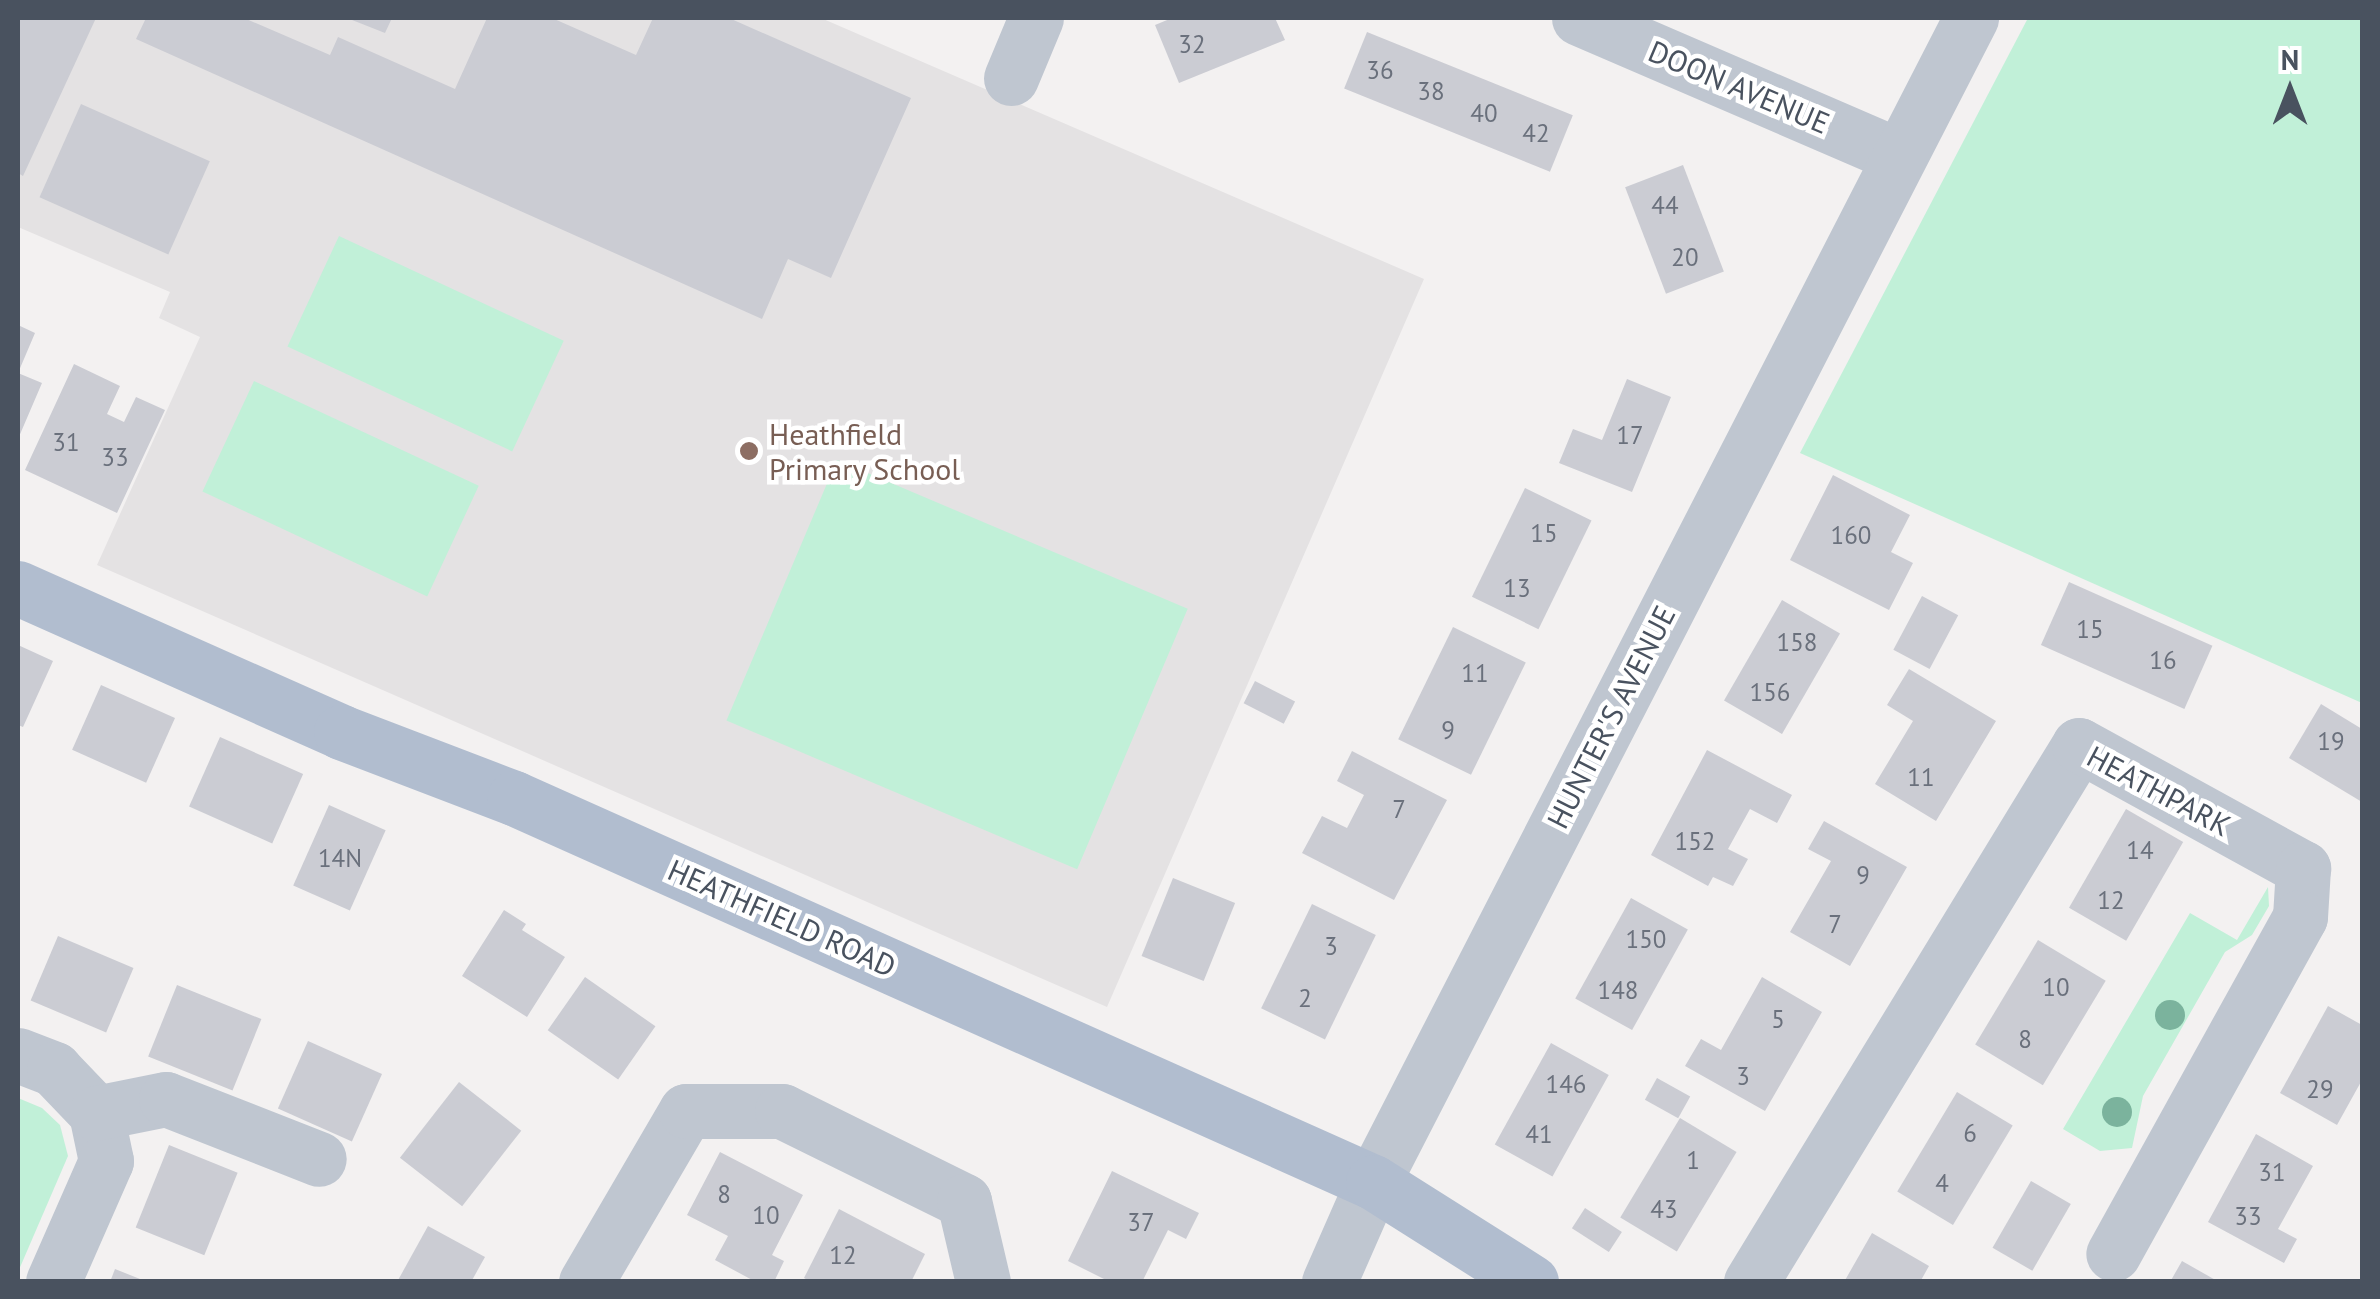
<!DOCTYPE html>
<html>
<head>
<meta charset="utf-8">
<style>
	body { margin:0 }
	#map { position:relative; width:2380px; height:1299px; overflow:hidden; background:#f3f1f1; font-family:"PT Sans",sans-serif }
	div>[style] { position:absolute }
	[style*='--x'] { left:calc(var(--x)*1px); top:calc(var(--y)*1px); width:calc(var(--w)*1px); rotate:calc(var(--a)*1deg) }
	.education>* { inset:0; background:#e4e2e3 }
	.green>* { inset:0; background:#c1f0d8; transform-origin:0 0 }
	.building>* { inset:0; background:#cbccd3; transform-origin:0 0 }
	.minor>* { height:55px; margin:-27.5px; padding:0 27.5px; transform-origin:27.5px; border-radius:27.5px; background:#bfc6d0 }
	.major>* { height:55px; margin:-27.5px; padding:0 27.5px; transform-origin:27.5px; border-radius:27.5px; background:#b1bdcf }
	.trees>* { width:30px; height:30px; margin:-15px; border-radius:50%; background:#7bb39d }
	.dots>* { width:28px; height:28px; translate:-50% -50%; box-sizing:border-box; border:5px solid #fff; border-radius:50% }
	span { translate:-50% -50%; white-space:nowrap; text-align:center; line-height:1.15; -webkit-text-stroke:9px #fff; paint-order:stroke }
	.number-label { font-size:25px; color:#6a707c }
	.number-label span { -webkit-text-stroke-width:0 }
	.street-label { font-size:30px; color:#49525f }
	.education-label { font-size:30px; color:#785e54 }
	.left { translate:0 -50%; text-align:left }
	.frame { position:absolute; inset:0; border:20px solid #49525f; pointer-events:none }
	.north { position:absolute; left:2240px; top:40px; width:100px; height:100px; -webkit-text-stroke:8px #fff; paint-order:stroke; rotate:0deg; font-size:28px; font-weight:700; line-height:40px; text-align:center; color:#49525f }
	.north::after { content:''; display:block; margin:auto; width:35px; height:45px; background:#49525f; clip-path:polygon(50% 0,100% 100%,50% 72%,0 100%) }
</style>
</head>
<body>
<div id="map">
	<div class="education">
		<i style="clip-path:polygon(18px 18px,821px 18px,1424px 279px,1107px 1007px,97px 565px,200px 337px,159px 318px,170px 292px,18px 227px)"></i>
	</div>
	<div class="green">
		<i style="clip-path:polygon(2028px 18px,2362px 18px,2362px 703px,1800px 453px)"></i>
		<i style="left:339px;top:236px;width:248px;height:122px;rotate:25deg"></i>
		<i style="left:254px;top:381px;width:248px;height:122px;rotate:25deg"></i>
		<i style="left:837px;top:460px;width:381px;height:283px;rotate:23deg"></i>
		<i style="clip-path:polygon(2268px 887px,2269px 906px,2252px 935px,2225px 952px,2143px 1096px,2132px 1148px,2100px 1151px,2063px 1129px,2190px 913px,2237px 940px)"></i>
		<i style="clip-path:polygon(18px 1098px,42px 1108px,60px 1125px,68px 1156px,18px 1272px)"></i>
	</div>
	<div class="building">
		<i style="clip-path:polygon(18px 18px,96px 18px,23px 176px,18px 173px)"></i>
		<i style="clip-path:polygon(146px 18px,244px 18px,330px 55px,338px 37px,455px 89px,487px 18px,552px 18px,636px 55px,653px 18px,729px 18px,911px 98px,831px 278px,788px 259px,762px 319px,136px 39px)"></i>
		<i style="clip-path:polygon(347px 18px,392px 18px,385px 33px)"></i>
		<i style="clip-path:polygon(1172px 18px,1275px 18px,1285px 40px,1179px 83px,1155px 25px)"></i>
		<i style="left:1367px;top:32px;width:222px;height:61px;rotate:22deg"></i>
		<i style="left:81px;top:104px;width:141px;height:102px;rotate:24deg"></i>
		<i style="left:1683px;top:165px;width:114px;height:62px;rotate:69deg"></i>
		<i style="clip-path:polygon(18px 325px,35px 333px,18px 373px,42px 383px,18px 439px)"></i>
		<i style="clip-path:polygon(74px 364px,120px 386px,107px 414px,124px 422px,136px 397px,165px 410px,117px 513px,25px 470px)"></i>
		<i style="clip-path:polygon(1627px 379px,1671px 397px,1632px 492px,1559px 463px,1573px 429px,1602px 440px)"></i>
		<i style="clip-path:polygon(1833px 475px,1910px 515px,1891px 552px,1913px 563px,1889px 610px,1790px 560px)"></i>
		<i style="left:1525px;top:488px;width:74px;height:121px;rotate:26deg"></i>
		<i style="left:2069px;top:582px;width:157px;height:69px;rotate:24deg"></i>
		<i style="left:1922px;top:596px;width:41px;height:61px;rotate:28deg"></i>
		<i style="left:1782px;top:600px;width:67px;height:116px;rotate:30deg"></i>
		<i style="left:1453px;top:627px;width:81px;height:125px;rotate:26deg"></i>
		<i style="clip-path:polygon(18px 645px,53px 661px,23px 727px,18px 725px)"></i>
		<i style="clip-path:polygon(1909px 669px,1996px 721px,1936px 821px,1875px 784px,1913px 721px,1887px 705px)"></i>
		<i style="left:1255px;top:681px;width:45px;height:25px;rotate:27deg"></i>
		<i style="left:101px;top:685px;width:81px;height:71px;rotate:24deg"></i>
		<i style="clip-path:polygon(2321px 704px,2362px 729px,2362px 802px,2289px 758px)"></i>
		<i style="left:220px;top:737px;width:91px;height:76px;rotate:24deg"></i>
		<i style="clip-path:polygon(1707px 750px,1792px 795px,1777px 823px,1750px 809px,1728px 849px,1748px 859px,1733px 886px,1713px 877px,1708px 886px,1651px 855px)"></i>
		<i style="clip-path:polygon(1352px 751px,1447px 800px,1394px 900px,1302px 853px,1322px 816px,1347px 828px,1364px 795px,1337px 781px)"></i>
		<i style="left:329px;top:805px;width:62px;height:88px;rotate:24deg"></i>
		<i style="left:2126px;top:809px;width:66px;height:114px;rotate:30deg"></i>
		<i style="clip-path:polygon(1824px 821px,1907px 867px,1850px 966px,1790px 932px,1831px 861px,1808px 849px)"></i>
		<i style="left:1173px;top:878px;width:67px;height:84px;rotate:22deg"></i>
		<i style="left:1631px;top:898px;width:65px;height:115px;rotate:29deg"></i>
		<i style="left:1312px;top:904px;width:71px;height:116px;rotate:26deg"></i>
		<i style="clip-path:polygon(504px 910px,526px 924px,522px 930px,565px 957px,527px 1017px,462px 976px)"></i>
		<i style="left:58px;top:936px;width:82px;height:70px;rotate:23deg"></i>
		<i style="left:2038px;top:940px;width:79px;height:122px;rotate:31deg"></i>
		<i style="left:585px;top:977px;width:86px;height:65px;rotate:35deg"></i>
		<i style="clip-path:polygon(1762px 977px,1822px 1012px,1765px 1111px,1685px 1066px,1701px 1039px,1721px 1050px)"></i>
		<i style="left:177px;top:985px;width:91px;height:77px;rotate:22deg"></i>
		<i style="clip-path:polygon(2328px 1006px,2362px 1025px,2362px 1080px,2337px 1125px,2280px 1093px)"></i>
		<i style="left:308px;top:1041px;width:81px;height:74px;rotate:24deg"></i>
		<i style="left:1551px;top:1043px;width:66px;height:116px;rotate:29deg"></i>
		<i style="left:1657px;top:1078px;width:38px;height:25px;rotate:29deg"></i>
		<i style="left:459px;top:1082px;width:79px;height:96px;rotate:38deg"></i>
		<i style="left:1957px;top:1092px;width:65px;height:116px;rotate:31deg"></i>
		<i style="left:1680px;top:1118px;width:66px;height:116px;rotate:31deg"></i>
		<i style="clip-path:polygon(2256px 1134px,2313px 1166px,2278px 1229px,2297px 1239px,2284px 1263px,2208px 1222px)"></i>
		<i style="left:169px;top:1145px;width:74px;height:89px;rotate:22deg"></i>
		<i style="clip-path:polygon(720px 1152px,803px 1195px,772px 1255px,784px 1261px,774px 1282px,756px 1282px,715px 1260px,728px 1236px,687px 1215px)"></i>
		<i style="clip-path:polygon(1112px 1171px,1199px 1213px,1186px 1239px,1168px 1230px,1142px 1282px,1110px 1282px,1068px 1261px)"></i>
		<i style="left:2031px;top:1181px;width:46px;height:77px;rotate:30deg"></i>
		<i style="left:1585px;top:1208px;width:44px;height:24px;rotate:33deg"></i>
		<i style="clip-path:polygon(839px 1209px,925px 1254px,911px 1282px,811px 1282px,804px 1278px)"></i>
		<i style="clip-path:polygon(428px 1226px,485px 1257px,471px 1282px,397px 1282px)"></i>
		<i style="clip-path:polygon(1872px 1233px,1929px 1266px,1920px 1282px,1844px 1282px)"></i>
		<i style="clip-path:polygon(2182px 1261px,2219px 1282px,2170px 1282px)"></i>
		<i style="clip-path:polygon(115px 1269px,145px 1281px,145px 1282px,110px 1282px)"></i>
	</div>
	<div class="minor">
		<i style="--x:1579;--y:18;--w:348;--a:23.3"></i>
		<i style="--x:1011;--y:78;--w:65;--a:-67.4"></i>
		<i style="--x:18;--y:1055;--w:39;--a:21"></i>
		<i style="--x:54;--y:1069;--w:61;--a:46.3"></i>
		<i style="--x:96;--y:1113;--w:49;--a:78.2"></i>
		<i style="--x:106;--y:1161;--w:132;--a:113.7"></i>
		<i style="--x:96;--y:1113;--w:71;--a:-11.3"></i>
		<i style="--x:166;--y:1099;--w:164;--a:21.4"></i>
		<i style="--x:586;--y:1282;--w:198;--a:-59.7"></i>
		<i style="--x:686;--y:1111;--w:96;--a:0"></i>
		<i style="--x:782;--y:1111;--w:203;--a:26.3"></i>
		<i style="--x:964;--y:1201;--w:83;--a:76.8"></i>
		<i style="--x:1329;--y:1282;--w:109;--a:-66.3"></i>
		<i style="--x:1373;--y:1182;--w:1309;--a:-62.81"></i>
		<i style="--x:1751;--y:1282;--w:629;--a:-58.58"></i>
		<i style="--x:2079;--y:745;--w:256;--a:28.8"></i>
		<i style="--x:2303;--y:868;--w:49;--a:93.5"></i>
		<i style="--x:2300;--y:917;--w:385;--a:119"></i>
	</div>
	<div class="major">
		<i style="--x:18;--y:588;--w:354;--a:24"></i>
		<i style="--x:341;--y:732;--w:185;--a:20.9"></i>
		<i style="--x:514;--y:798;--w:941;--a:24.09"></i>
		<i style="--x:1373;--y:1182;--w:187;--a:32.3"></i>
	</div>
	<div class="trees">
		<i style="left:2170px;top:1015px"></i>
		<i style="left:2117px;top:1112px"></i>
	</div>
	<div class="dots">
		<i style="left:749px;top:451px;background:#8d6e63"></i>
	</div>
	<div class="number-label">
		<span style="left:1192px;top:44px">32</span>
		<span style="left:1380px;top:70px">36</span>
		<span style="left:1431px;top:91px">38</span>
		<span style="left:1484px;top:113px">40</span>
		<span style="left:1536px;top:133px">42</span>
		<span style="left:1665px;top:205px">44</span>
		<span style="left:1685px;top:257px">20</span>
		<span style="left:1630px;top:435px">17</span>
		<span style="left:66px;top:442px">31</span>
		<span style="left:115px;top:457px">33</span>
		<span style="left:1544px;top:533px">15</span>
		<span style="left:1851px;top:535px">160</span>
		<span style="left:1517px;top:588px">13</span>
		<span style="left:2090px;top:629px">15</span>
		<span style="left:1797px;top:642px">158</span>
		<span style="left:2163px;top:660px">16</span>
		<span style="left:1475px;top:673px">11</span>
		<span style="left:1770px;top:692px">156</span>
		<span style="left:1448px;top:730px">9</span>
		<span style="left:2331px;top:741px">19</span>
		<span style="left:1921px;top:777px">11</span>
		<span style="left:1399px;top:809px">7</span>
		<span style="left:1695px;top:841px">152</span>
		<span style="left:2140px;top:850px">14</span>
		<span style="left:340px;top:858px">14N</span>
		<span style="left:1863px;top:875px">9</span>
		<span style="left:2111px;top:900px">12</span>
		<span style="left:1835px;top:924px">7</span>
		<span style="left:1646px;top:939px">150</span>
		<span style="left:1331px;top:946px">3</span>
		<span style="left:2056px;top:987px">10</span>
		<span style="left:1618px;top:990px">148</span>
		<span style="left:1305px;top:998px">2</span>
		<span style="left:1778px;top:1019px">5</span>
		<span style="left:2025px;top:1039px">8</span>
		<span style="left:1743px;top:1076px">3</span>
		<span style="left:1566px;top:1084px">146</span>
		<span style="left:2320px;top:1089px">29</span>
		<span style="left:1970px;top:1133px">6</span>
		<span style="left:1539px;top:1134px">41</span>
		<span style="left:1693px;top:1160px">1</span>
		<span style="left:2272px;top:1172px">31</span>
		<span style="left:1942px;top:1183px">4</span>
		<span style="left:724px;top:1194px">8</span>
		<span style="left:1664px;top:1209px">43</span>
		<span style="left:766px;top:1215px">10</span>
		<span style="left:2248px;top:1216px">33</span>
		<span style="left:1141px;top:1222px">37</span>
		<span style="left:843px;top:1255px">12</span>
	</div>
	<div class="street-label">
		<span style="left:1739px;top:87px;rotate:23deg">DOON AVENUE</span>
		<span style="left:1611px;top:717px;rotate:-63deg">HUNTER'S AVENUE</span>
		<span style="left:2159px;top:791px;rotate:28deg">HEATHPARK</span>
		<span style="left:782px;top:918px;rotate:24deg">HEATHFIELD ROAD</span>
	</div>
	<div class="education-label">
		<span class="left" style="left:769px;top:451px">Heathfield<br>Primary School</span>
	</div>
	<div class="frame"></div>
	<div class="north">N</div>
</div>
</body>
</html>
